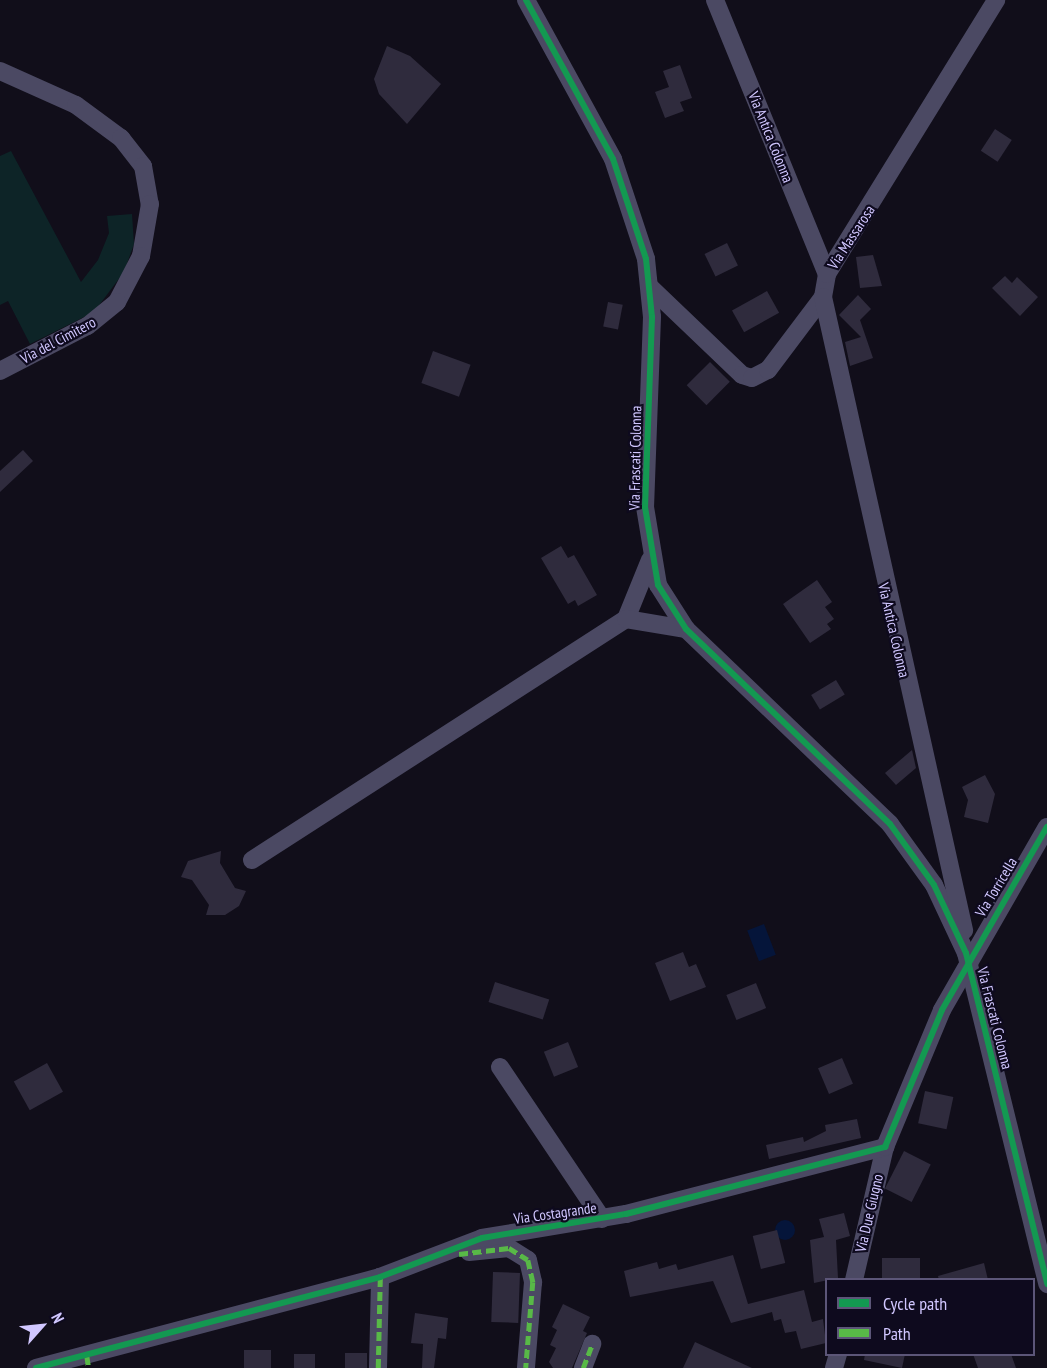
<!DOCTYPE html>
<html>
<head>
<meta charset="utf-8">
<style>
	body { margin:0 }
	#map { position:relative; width:1047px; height:1368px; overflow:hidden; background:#110e1a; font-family:"PT Sans Narrow",sans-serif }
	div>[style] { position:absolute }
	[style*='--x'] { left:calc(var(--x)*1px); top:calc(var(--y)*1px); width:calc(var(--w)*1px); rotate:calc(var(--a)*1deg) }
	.green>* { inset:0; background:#0d2427 }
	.water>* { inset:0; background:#05153a; transform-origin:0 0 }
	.round { border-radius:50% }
	.building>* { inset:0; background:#2f2b3d; transform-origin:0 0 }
	.minor>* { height:18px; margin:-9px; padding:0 9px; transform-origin:9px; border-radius:9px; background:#4b4963 }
	.quiet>* { height:4.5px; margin-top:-2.25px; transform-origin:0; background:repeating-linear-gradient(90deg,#58b947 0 9px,transparent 0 13.5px) }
	.cycleway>* { height:6px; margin:-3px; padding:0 3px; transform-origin:3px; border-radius:3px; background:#139951 }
	span { translate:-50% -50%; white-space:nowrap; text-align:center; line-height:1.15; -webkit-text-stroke:4.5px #0e0a1e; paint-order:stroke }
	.street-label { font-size:15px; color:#d1c7ff }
	.legend { position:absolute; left:825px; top:1278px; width:210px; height:78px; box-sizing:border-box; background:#0e0a1e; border:2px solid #5c5678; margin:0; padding:8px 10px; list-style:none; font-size:18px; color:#d1c7ff }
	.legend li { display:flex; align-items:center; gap:12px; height:30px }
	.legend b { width:30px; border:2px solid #5c5678 }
	.north { position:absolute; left:12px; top:1296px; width:60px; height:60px; -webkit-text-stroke:4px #0e0a1e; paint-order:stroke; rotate:63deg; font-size:16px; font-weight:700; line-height:24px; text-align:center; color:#d1c7ff }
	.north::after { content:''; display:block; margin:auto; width:21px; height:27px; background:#d1c7ff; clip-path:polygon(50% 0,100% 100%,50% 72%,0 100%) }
</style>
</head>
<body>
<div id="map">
	<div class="green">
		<i style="clip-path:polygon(11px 151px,81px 282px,98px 260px,109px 233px,107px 216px,132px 214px,134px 244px,124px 272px,94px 312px,30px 344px,8px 301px,0 305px,0 156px)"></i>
	</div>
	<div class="water">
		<i style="left:764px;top:924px;width:33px;height:18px;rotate:69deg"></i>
		<i class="round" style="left:775px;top:1220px;width:20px;height:20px"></i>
	</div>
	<div class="building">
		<i style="clip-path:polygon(387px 46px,410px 56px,441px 84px,407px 124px,379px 94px,374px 79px)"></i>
		<i style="clip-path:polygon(680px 65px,692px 98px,680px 102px,684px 111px,665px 118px,655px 92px,669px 87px,663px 71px)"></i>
		<i style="left:995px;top:129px;width:20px;height:26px;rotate:33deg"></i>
		<i style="left:727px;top:243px;width:25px;height:25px;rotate:64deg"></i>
		<i style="clip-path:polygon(873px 255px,882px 286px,860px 288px,856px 257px)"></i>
		<i style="clip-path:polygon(1005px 276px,1012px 283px,1017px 277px,1038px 297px,1020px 316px,992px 288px)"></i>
		<i style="left:767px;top:291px;width:25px;height:40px;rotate:61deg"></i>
		<i style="clip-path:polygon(858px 295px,871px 309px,860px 320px,873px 358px,850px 366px,845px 342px,861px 337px,839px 315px)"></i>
		<i style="left:608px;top:302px;width:15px;height:25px;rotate:11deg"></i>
		<i style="left:433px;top:351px;width:40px;height:34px;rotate:20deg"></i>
		<i style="left:710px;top:362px;width:28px;height:33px;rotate:45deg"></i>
		<i style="clip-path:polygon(23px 450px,33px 461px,0 492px,0 471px)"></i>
		<i style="clip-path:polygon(561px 546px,568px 558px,574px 555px,597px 595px,578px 606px,575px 600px,568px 604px,541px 558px)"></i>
		<i style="clip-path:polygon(817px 580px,832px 602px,825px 607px,834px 619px,827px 624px,831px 629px,810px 643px,783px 604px)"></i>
		<i style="left:836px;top:680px;width:17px;height:29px;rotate:59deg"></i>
		<i style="clip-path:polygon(912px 750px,916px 768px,896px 785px,885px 773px)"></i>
		<i style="clip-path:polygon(985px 775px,995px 794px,988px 823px,964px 817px,968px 800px,962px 787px)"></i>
		<i style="clip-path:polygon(221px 851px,220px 863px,235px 888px,246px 891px,239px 906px,225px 915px,206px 915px,209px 905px,192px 880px,181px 877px,188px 861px)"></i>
		<i style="clip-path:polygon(683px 952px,689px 967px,696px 964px,706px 987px,670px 1001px,655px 963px)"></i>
		<i style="left:495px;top:982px;width:57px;height:21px;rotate:18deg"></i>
		<i style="left:756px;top:983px;width:27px;height:32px;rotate:68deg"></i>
		<i style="left:568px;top:1042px;width:27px;height:26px;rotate:68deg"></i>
		<i style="left:842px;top:1058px;width:28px;height:26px;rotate:67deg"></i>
		<i style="left:47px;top:1063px;width:33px;height:38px;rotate:61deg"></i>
		<i style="left:925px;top:1091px;width:29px;height:33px;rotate:12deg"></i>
		<i style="clip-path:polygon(857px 1119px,861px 1138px,769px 1159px,766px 1145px,803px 1137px,804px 1142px,826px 1131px,825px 1125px)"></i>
		<i style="left:904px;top:1151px;width:30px;height:42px;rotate:27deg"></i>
		<i style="clip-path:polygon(844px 1213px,850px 1236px,836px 1240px,838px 1278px,814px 1283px,810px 1240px,824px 1237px,819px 1219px)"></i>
		<i style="left:777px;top:1230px;width:34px;height:25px;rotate:76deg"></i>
		<i style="clip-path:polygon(733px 1255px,748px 1304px,804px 1290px,812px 1322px,823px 1319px,826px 1343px,801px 1349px,796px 1331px,785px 1333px,781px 1319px,774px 1321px,772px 1312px,731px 1323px,713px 1281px,630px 1297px,624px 1271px,657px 1262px,659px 1269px,676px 1264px,678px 1270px)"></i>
		<i style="left:882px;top:1258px;width:38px;height:22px"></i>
		<i style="clip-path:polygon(984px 1263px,988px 1280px,939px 1280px,938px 1276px)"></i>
		<i style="left:493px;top:1272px;width:27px;height:50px;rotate:2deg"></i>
		<i style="clip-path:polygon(563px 1304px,590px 1317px,583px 1331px,587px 1333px,572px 1368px,553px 1368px,549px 1362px,556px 1348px,550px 1345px,557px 1330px,552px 1327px)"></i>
		<i style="clip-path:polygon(415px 1313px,448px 1318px,446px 1339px,438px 1338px,434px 1368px,422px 1368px,423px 1344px,411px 1343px)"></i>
		<i style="clip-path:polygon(695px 1342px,752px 1368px,683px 1368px)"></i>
		<i style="left:244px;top:1350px;width:27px;height:18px"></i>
		<i style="left:345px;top:1353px;width:22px;height:15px"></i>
		<i style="left:294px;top:1354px;width:21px;height:14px"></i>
		<i style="clip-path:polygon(865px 1354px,905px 1354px,902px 1368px,864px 1360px)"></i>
		<i style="clip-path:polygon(973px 1354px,1011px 1354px,1016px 1368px,978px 1368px)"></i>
	</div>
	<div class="minor">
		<i style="--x:526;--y:0;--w:181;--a:61.3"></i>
		<i style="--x:613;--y:159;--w:105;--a:71.7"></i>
		<i style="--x:646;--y:259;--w:58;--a:84.1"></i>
		<i style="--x:652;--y:317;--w:190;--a:92.1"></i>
		<i style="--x:645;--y:507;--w:79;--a:80.5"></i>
		<i style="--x:658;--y:585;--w:52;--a:57.5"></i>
		<i style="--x:686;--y:629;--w:282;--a:43.7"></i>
		<i style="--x:890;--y:824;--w:75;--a:54.2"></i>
		<i style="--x:934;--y:885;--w:75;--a:64.8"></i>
		<i style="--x:966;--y:953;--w:341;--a:76.2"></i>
		<i style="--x:715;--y:0;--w:296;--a:67.8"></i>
		<i style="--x:0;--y:71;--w:83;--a:24.1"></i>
		<i style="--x:76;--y:105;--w:56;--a:36.3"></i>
		<i style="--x:121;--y:138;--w:36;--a:52"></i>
		<i style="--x:143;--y:166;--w:39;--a:80"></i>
		<i style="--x:150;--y:204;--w:53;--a:99.8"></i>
		<i style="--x:141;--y:256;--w:52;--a:117.6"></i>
		<i style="--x:117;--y:302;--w:38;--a:141"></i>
		<i style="--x:87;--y:326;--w:98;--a:152.7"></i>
		<i style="--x:650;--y:287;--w:127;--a:43.7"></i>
		<i style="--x:742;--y:375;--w:10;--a:17"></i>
		<i style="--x:752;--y:378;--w:18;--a:-27"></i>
		<i style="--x:768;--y:370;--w:91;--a:-53"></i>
		<i style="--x:823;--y:297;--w:23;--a:-80"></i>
		<i style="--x:827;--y:274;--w:322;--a:-58.3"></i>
		<i style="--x:823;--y:297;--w:649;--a:77.44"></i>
		<i style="--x:626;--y:619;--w:64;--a:-67.9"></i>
		<i style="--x:252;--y:860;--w:445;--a:-32.8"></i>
		<i style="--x:626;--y:619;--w:61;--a:9.5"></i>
		<i style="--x:500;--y:1067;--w:183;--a:56.1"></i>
		<i style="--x:469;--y:1252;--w:40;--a:-5.7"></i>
		<i style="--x:509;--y:1248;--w:22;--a:32"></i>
		<i style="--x:528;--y:1260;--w:23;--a:77"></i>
		<i style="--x:533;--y:1282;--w:86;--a:94.7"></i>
		<i style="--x:854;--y:1280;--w:137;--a:-76.9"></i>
		<i style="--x:36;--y:1368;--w:356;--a:-14.8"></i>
		<i style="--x:380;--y:1277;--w:109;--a:-20.9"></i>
		<i style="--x:482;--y:1238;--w:146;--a:-9.5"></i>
		<i style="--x:626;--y:1214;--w:268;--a:-14.5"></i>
		<i style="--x:885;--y:1147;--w:148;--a:-67.4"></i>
		<i style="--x:942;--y:1010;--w:211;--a:-60.2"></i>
		<i style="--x:378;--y:1368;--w:91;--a:-88.7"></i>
		<i style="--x:583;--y:1368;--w:26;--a:-69"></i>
		<i style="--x:834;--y:1368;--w:15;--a:-74"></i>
	</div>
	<div class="quiet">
		<i style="--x:459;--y:1254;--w:50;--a:-6.8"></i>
		<i style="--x:509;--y:1248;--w:22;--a:32"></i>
		<i style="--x:528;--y:1260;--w:23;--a:77"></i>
		<i style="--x:533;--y:1282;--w:86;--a:94.7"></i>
		<i style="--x:87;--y:1356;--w:12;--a:81"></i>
		<i style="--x:378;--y:1368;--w:91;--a:-88.7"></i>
		<i style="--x:583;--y:1368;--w:26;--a:-69"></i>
	</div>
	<div class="cycleway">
		<i style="--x:526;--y:0;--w:181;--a:61.3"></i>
		<i style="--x:613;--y:159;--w:105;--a:71.7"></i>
		<i style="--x:646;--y:259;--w:58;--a:84.1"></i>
		<i style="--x:652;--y:317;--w:190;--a:92.1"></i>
		<i style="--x:645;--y:507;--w:79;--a:80.5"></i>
		<i style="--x:658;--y:585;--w:52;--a:57.5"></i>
		<i style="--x:686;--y:629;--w:282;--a:43.7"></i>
		<i style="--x:890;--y:824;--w:75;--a:54.2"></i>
		<i style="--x:934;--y:885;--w:75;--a:64.8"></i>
		<i style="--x:966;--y:953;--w:341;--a:76.2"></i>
		<i style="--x:36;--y:1368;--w:356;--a:-14.8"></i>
		<i style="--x:380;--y:1277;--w:109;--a:-20.9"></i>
		<i style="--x:482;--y:1238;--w:146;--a:-9.5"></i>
		<i style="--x:626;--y:1214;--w:268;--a:-14.5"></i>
		<i style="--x:885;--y:1147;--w:148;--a:-67.4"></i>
		<i style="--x:942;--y:1010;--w:211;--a:-60.2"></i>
	</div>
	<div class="street-label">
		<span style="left:771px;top:137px;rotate:68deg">Via Antica Colonna</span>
		<span style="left:851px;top:237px;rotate:-57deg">Via Massarosa</span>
		<span style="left:58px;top:340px;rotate:-28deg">Via del Cimitero</span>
		<span style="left:635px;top:458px;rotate:-89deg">Via Frascati Colonna</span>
		<span style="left:894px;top:630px;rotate:77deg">Via Antica Colonna</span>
		<span style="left:996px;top:887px;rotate:-59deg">Via Torricella</span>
		<span style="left:995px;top:1018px;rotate:76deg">Via Frascati Colonna</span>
		<span style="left:555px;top:1213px;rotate:-8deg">Via Costagrande</span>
		<span style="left:869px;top:1213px;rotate:-77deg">Via Due Giugno</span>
	</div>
	<ul class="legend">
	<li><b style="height:8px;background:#139951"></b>Cycle path</li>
	<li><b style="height:8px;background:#58b947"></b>Path</li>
	</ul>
	<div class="north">N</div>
</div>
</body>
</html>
